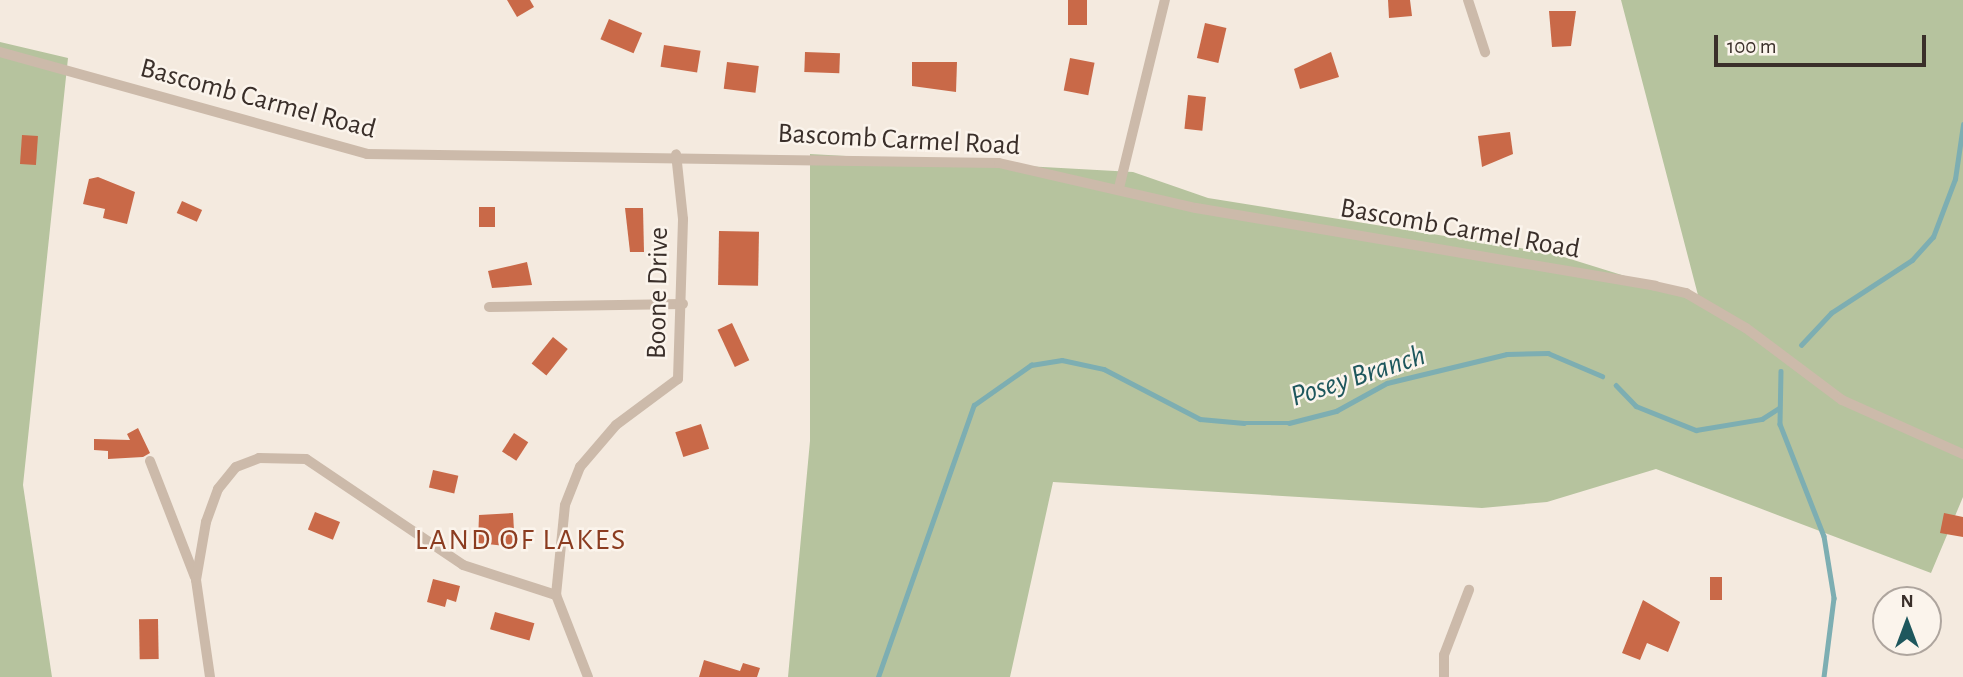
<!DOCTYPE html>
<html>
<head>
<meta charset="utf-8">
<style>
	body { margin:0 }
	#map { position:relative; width:1963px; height:677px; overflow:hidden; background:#f4eadf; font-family:"Alegreya Sans",sans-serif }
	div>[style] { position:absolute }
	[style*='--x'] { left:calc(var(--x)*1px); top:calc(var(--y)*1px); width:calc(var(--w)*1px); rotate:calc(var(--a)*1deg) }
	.green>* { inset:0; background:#b6c39e }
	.stream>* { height:4.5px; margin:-2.25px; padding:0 2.25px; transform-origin:2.25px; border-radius:2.25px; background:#7daeb2 }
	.building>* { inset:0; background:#c96948; transform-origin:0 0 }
	.street>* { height:10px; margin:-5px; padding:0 5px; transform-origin:5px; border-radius:5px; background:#ccbaaa }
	span { translate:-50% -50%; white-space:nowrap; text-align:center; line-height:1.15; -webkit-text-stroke:5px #fbf4ec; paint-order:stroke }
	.street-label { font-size:28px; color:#3a2f2a }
	.water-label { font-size:30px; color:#1e575d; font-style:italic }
	.neighbourhood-label { font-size:30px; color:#8b3c20; letter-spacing:2px }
	.north { position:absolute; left:1872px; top:586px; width:70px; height:70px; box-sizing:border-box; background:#fbf4ec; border:2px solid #aea59e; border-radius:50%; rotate:0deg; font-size:19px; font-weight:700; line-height:28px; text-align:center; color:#3a2f2a }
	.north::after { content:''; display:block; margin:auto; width:24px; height:32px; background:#1e575d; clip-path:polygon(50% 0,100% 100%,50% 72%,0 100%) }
	.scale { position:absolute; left:1714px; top:35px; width:212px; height:32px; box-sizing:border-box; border:4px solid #3a2f2a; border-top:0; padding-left:9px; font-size:21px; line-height:24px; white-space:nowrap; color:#3a2f2a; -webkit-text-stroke:5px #fbf4ec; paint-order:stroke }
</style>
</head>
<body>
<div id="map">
	<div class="green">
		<i style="clip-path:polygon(1621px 0,1963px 0,1963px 497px,1931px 573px,1656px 469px,1547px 502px,1482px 508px,1053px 482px,1010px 677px,788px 677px,810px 441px,810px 154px,1133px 172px,1208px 198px,1551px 253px,1699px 299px)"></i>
		<i style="clip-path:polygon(0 42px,68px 58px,23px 485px,52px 677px,0 677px)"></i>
	</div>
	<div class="stream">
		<i style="--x:1801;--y:345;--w:44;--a:-46.8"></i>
		<i style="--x:1831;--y:313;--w:97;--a:-33.2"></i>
		<i style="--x:1912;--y:260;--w:31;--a:-48"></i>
		<i style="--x:1933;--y:237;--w:62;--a:-69.2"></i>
		<i style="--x:1955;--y:179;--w:55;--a:-81.6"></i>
		<i style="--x:1781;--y:371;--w:53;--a:91.1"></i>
		<i style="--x:1780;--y:424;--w:120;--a:68.6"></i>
		<i style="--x:1824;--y:536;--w:63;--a:80.8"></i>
		<i style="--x:1834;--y:598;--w:80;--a:97.2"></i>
		<i style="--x:1616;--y:385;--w:29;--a:46"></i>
		<i style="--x:1636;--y:406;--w:65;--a:21.8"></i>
		<i style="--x:1696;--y:430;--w:67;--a:-9.5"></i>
		<i style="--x:1762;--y:419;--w:20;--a:-33"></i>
		<i style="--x:878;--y:677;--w:288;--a:-70.6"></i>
		<i style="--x:974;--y:405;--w:70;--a:-35.1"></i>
		<i style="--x:1031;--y:365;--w:31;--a:-9"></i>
		<i style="--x:1062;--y:360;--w:43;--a:12.1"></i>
		<i style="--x:1104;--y:369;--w:108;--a:27.5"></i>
		<i style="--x:1200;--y:419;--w:44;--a:5.2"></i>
		<i style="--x:1244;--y:423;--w:45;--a:0"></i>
		<i style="--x:1289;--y:423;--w:49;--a:-14.3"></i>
		<i style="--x:1336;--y:411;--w:58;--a:-28.8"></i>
		<i style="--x:1387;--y:383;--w:123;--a:-13.6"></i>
		<i style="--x:1507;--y:354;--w:41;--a:-1.4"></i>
		<i style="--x:1548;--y:353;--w:59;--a:23.1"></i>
	</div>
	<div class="building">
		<i style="clip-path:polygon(507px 0,530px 0,534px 7px,517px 17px)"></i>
		<i style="left:1068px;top:0;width:19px;height:25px"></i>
		<i style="clip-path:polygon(1388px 0,1410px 0,1412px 16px,1389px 18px)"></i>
		<i style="clip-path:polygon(1549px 11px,1576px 11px,1571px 46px,1552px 47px)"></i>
		<i style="left:609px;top:19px;width:36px;height:22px;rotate:23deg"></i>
		<i style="left:1205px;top:23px;width:22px;height:36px;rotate:13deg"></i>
		<i style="left:664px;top:45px;width:37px;height:22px;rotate:9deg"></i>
		<i style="left:805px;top:52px;width:35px;height:20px;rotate:2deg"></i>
		<i style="clip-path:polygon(1331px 52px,1339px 77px,1300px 89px,1294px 69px)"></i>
		<i style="left:1070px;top:58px;width:25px;height:33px;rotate:11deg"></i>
		<i style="left:727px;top:62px;width:32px;height:27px;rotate:7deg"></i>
		<i style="clip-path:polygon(912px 62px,957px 62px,956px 92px,912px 86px)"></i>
		<i style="left:1188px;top:95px;width:18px;height:34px;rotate:6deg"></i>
		<i style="clip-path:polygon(1510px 132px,1513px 154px,1482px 167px,1478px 136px)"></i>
		<i style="left:22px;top:135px;width:16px;height:29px;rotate:4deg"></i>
		<i style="clip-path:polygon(98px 177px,135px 192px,127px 224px,103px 218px,105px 209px,83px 204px,89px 179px)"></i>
		<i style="left:182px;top:201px;width:22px;height:13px;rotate:24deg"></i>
		<i style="left:479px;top:207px;width:16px;height:20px"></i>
		<i style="clip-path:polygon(625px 208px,643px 208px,644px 252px,630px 252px)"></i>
		<i style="left:719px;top:231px;width:40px;height:54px;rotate:1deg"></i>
		<i style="clip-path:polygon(527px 262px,532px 285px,492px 288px,488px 271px)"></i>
		<i style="left:732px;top:323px;width:41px;height:16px;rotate:65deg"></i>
		<i style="left:553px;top:337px;width:19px;height:34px;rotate:39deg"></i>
		<i style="left:701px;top:424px;width:26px;height:27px;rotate:72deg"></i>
		<i style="clip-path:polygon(138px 428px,150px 453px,143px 457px,108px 459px,108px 451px,94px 450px,94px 439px,130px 440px,127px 434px)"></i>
		<i style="left:514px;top:433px;width:17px;height:22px;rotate:33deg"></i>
		<i style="left:433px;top:470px;width:26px;height:18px;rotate:13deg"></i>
		<i style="left:315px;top:512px;width:27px;height:19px;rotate:22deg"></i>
		<i style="clip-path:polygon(513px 513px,515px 547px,478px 543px,479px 515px)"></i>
		<i style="clip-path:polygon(1944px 513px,1963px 517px,1963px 537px,1940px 533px)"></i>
		<i style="left:1710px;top:577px;width:12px;height:23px"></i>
		<i style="clip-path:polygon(433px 579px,460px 586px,456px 602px,447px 599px,445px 607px,427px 602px)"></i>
		<i style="clip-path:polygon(1643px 600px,1680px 622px,1668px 652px,1647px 643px,1640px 660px,1622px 653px)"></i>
		<i style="left:495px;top:612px;width:41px;height:18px;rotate:16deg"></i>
		<i style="left:158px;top:619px;width:40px;height:19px;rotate:89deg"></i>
		<i style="clip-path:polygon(704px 660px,740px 671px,743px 663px,760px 668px,757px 677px,699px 677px)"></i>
	</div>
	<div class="street">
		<i style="--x:1468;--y:0;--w:55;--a:71.9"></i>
		<i style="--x:0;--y:52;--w:381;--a:15.5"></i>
		<i style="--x:367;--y:154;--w:632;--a:0.82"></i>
		<i style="--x:999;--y:163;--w:202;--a:12.9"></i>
		<i style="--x:1196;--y:208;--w:466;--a:9.6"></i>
		<i style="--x:1655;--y:286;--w:32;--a:13"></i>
		<i style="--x:1686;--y:293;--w:69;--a:30.3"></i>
		<i style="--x:1746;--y:328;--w:120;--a:36.9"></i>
		<i style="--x:1842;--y:400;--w:133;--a:24.1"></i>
		<i style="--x:1119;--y:188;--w:194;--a:-76.3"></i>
		<i style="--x:489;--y:307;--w:194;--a:-0.9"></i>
		<i style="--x:150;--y:461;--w:124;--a:68.8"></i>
		<i style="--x:210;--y:677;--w:98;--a:-98.2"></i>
		<i style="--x:196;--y:580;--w:59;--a:-80.2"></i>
		<i style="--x:206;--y:522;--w:35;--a:-70"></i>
		<i style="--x:218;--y:489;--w:28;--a:-51"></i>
		<i style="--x:236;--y:467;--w:25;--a:-21"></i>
		<i style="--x:259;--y:458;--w:47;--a:1.2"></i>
		<i style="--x:306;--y:459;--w:189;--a:34"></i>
		<i style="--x:463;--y:565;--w:98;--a:17.9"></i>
		<i style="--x:588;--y:677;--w:88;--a:-111.3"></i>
		<i style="--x:556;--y:595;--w:90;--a:-84.3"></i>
		<i style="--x:565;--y:505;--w:41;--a:-68.5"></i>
		<i style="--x:580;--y:467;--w:55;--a:-49.4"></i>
		<i style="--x:616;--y:425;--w:77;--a:-36.6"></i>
		<i style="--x:678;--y:379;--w:160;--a:-88.2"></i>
		<i style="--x:683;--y:219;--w:65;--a:-96.1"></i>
		<i style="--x:1444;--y:677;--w:22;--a:-90"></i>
		<i style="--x:1444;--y:655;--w:70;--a:-69"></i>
	</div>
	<div class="street-label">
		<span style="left:258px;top:99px;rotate:15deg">Bascomb Carmel Road</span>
		<span style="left:899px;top:140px;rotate:3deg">Bascomb Carmel Road</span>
		<span style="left:1460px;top:229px;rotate:10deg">Bascomb Carmel Road</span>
		<span style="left:658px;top:293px;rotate:-89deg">Boone Drive</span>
	</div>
	<div class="water-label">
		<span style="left:1358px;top:376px;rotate:-18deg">Posey Branch</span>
	</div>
	<div class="neighbourhood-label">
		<span style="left:521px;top:540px">LAND OF LAKES</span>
	</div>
	<div class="north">N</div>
	<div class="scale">100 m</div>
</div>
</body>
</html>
